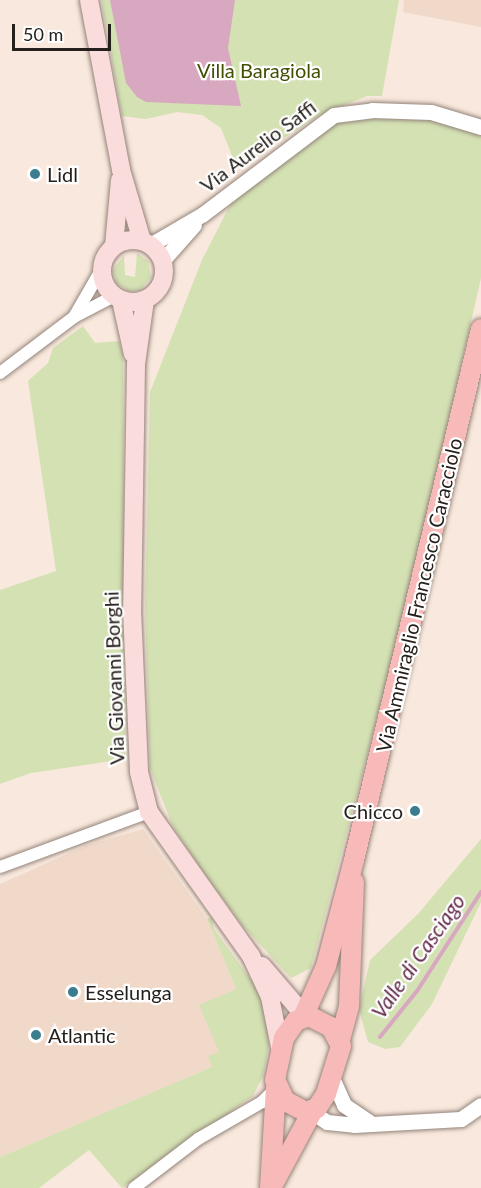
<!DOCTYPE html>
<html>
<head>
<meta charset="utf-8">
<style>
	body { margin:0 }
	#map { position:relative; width:481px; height:1188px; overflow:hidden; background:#f9e8dd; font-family:Lato,sans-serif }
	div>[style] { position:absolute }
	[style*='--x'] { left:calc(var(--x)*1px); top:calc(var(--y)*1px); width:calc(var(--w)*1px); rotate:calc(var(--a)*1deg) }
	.built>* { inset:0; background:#f1d9ca }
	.green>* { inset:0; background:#d4e1b3 }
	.water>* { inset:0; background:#d8a8c0 }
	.stream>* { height:4px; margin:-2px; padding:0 2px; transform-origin:2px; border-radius:2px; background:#d8a8c0 }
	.roads { filter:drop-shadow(0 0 2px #93847a) drop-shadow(0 0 2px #93847a) }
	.minor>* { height:12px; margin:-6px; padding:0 6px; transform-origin:6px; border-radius:6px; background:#fff }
	.tertiary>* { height:15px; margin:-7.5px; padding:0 7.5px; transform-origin:7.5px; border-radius:7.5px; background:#fff }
	.secondary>* { height:18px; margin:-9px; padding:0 9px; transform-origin:9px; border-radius:9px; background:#fbdcdc }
	.secondary>.ring { margin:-9px; padding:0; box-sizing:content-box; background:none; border:18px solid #fbdcdc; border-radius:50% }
	.primary>* { height:20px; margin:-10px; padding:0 10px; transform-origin:10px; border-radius:10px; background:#f8b9b9 }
	.dots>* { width:16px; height:16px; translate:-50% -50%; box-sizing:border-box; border:3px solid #fff; border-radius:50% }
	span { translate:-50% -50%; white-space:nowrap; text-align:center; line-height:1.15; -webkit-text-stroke:4.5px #fff; paint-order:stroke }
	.park-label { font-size:20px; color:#424f02 }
	.street-label { font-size:20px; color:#26201c }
	.poi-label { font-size:20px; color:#26201c }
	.left { translate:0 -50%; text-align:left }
	.right { translate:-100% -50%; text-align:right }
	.water-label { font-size:21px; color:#652b4b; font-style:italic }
	.scale { position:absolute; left:12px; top:24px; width:99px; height:27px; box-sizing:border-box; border:3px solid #26201c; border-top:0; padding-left:8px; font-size:18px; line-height:21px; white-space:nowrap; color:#26201c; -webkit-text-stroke:4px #fff; paint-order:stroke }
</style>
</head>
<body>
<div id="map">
	<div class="built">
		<i style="clip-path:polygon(404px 0,481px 0,481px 27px,403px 12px)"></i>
		<i style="clip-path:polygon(143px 829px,207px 919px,236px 989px,219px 1052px,212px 1067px,0 1157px,0 884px,87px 845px)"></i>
	</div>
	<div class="green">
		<i style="clip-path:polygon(101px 0,399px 0,382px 96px,367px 96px,320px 115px,237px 168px,221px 128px,202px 115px,177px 112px,146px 119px,122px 116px)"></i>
		<i style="clip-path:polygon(356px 117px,428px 117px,481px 134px,481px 278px,404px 615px,311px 968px,291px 978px,242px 925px,201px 869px,173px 827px,150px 768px,145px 608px,150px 392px,202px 260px,231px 203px,331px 124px)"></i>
		<i style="clip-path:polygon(137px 253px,148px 261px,151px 277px,140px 290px,129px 291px,116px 283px,113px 270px,124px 255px,125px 275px,135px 277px)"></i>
		<i style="clip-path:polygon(83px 326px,95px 343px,119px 341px,123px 355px,125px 759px,31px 773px,0 784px,0 590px,56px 571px,28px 381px,48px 363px,53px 348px)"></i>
		<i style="clip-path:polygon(481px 839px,481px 902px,432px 1004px,400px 1047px,385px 1049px,368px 1042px,359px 1009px,370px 960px,418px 914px)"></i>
		<i style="clip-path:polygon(212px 917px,214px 929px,259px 991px,267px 1018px,269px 1045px,263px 1076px,253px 1096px,122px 1188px,89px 1150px,39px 1188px,0 1188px,0 1157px,212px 1067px,208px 1056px,219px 1052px,199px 1005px,236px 989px,207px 919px)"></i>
	</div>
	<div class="water">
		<i style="clip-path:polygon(110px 0,235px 0,228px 48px,241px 106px,146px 102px,137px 97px,126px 83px)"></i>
	</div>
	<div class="stream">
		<i style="--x:380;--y:1037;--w:59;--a:-51.2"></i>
		<i style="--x:417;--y:991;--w:118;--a:-57.1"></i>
	</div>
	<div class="roads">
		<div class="minor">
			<i style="--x:74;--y:317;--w:54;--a:-60.1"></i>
			<i style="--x:0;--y:373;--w:93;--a:-37.1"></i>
			<i style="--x:74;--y:317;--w:45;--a:-27.7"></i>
			<i style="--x:0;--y:867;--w:159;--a:-20.3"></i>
			<i style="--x:134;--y:1188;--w:81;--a:-37.4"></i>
			<i style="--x:198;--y:1139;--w:74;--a:-30"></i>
			<i style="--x:262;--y:1102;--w:18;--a:-45"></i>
		</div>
		<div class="tertiary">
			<i style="--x:150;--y:245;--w:61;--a:-30.3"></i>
			<i style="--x:203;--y:214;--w:164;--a:-37.1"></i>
			<i style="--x:334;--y:115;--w:38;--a:-7"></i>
			<i style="--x:372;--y:110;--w:59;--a:1.9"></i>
			<i style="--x:431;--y:112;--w:52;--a:16.7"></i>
			<i style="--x:162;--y:261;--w:48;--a:-48.4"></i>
			<i style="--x:333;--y:1080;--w:27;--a:66"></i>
			<i style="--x:344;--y:1105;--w:30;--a:34"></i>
			<i style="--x:312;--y:1112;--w:18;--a:34"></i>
			<i style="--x:327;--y:1122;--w:27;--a:6"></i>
			<i style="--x:354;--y:1125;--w:107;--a:-3.2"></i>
			<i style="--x:461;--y:1119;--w:24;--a:-35"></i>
		</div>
		<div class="secondary">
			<i style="--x:89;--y:0;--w:173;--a:79.3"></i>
			<i style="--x:121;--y:170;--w:74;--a:73.5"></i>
			<i class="ring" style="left:102px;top:240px;width:44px;height:44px"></i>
			<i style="--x:114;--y:246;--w:66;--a:-84.8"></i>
			<i style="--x:121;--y:300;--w:55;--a:77.5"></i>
			<i style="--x:145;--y:300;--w:65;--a:98"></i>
			<i style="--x:136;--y:364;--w:246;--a:90.9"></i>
			<i style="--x:132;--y:610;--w:162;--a:87.5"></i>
			<i style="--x:139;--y:772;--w:41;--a:76"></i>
			<i style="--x:149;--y:812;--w:176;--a:54.7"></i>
			<i style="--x:251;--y:956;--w:45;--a:65.1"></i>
			<i style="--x:270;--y:997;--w:51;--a:78.7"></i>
			<i style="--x:262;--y:966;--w:65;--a:49.4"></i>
		</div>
		<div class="primary">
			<i style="--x:304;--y:1015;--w:54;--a:-65.8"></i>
			<i style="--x:326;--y:966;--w:110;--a:-75.2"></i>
			<i style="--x:354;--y:860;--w:546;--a:-76.55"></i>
			<i style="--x:309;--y:1016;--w:25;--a:27"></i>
			<i style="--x:331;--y:1027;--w:21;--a:62"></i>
			<i style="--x:341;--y:1046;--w:50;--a:107.4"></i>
			<i style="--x:326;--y:1094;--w:17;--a:123"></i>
			<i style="--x:317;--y:1108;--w:12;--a:160"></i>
			<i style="--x:306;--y:1112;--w:24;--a:-152"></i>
			<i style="--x:285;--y:1101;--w:23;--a:-115"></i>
			<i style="--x:275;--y:1080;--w:43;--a:-77.9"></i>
			<i style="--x:284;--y:1038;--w:21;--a:-55"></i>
			<i style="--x:296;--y:1021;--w:14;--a:-21"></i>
			<i style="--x:340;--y:1040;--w:35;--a:-75"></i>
			<i style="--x:349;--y:1006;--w:124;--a:-87.7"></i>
			<i style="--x:272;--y:1186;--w:84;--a:-61.6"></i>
			<i style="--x:270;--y:1188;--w:100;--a:-86.6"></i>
		</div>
	</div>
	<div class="dots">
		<i style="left:35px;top:174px;background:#3b7c8e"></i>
		<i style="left:415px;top:811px;background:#3b7c8e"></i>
		<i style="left:73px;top:992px;background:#3b7c8e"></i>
		<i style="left:36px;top:1035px;background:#3b7c8e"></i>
	</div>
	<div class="park-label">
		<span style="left:259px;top:70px">Villa Baragiola</span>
	</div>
	<div class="street-label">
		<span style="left:258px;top:146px;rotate:-37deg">Via Aurelio Saffi</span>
		<span style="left:419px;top:595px;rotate:-77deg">Via Ammiraglio Francesco Caracciolo</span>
		<span style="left:114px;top:678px;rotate:-92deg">Via Giovanni Borghi</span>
	</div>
	<div class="poi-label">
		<span class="left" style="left:47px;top:174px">Lidl</span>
		<span class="right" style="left:403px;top:811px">Chicco</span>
		<span class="left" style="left:85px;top:992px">Esselunga</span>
		<span class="left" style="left:48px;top:1035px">Atlantic</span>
	</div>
	<div class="water-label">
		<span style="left:418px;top:956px;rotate:-55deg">Valle di Casciago</span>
	</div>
	<div class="scale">50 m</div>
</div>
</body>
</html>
